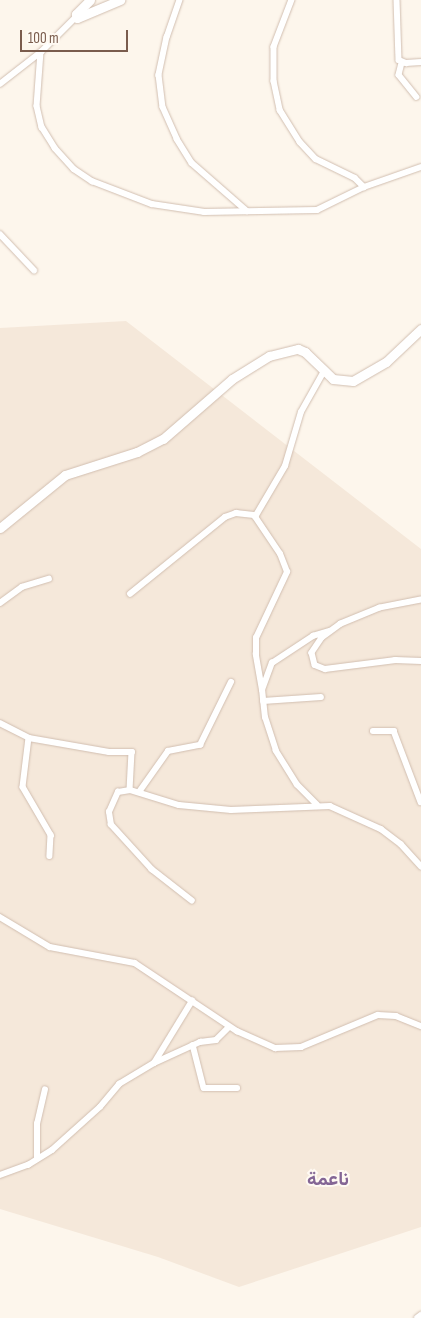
<!DOCTYPE html>
<html>
<head>
<meta charset="utf-8">
<style>
	body { margin:0 }
	#map { position:relative; width:421px; height:1318px; overflow:hidden; background:#fdf6ec; font-family:"Sofia Sans Condensed",Vazirmatn,sans-serif }
	div>[style] { position:absolute }
	[style*='--x'] { left:calc(var(--x)*1px); top:calc(var(--y)*1px); width:calc(var(--w)*1px); rotate:calc(var(--a)*1deg) }
	.residential>* { inset:0; background:#f5e8da }
	.roads { filter:drop-shadow(0 0 1px #d1beb0) drop-shadow(0 0 1px #d1beb0) }
	.street>* { height:5.5px; margin:-2.75px; padding:0 2.75px; transform-origin:2.75px; border-radius:2.75px; background:#fff }
	.secondary>* { height:9px; margin:-4.5px; padding:0 4.5px; transform-origin:4.5px; border-radius:4.5px; background:#fff }
	span { translate:-50% -50%; white-space:nowrap; text-align:center; line-height:1.15; -webkit-text-stroke:4px #fffaf3; paint-order:stroke }
	.quarter-label { font-size:19px; color:#846695; font-weight:700 }
	.scale { position:absolute; left:20px; top:30px; width:108px; height:22px; box-sizing:border-box; border:2px solid #7a5c4d; border-top:0; padding-left:6px; font-size:15px; line-height:18px; white-space:nowrap; color:#7a5c4d; -webkit-text-stroke:4px #fffaf3; paint-order:stroke }
</style>
</head>
<body>
<div id="map">
	<div class="residential">
		<i style="clip-path:polygon(126px 321px,421px 549px,421px 1227px,239px 1287px,158px 1257px,0 1209px,0 328px)"></i>
	</div>
	<div class="roads">
		<div class="street">
			<i style="--x:180;--y:0;--w:39;--a:109"></i>
			<i style="--x:167;--y:37;--w:39;--a:102"></i>
			<i style="--x:159;--y:75;--w:32;--a:83"></i>
			<i style="--x:163;--y:107;--w:35;--a:66"></i>
			<i style="--x:177;--y:139;--w:28;--a:58"></i>
			<i style="--x:192;--y:163;--w:73;--a:41.1"></i>
			<i style="--x:292;--y:0;--w:50;--a:111"></i>
			<i style="--x:274;--y:47;--w:34;--a:90"></i>
			<i style="--x:274;--y:81;--w:30;--a:78"></i>
			<i style="--x:280;--y:110;--w:38;--a:58"></i>
			<i style="--x:300;--y:142;--w:23;--a:47"></i>
			<i style="--x:316;--y:159;--w:43;--a:26"></i>
			<i style="--x:355;--y:178;--w:13;--a:45"></i>
			<i style="--x:397;--y:0;--w:60;--a:88.1"></i>
			<i style="--x:399;--y:60;--w:8;--a:23"></i>
			<i style="--x:406;--y:63;--w:15;--a:-4"></i>
			<i style="--x:41;--y:52;--w:54;--a:94.2"></i>
			<i style="--x:37;--y:106;--w:22;--a:77"></i>
			<i style="--x:42;--y:127;--w:25;--a:58"></i>
			<i style="--x:55;--y:148;--w:28;--a:48"></i>
			<i style="--x:74;--y:169;--w:22;--a:34"></i>
			<i style="--x:92;--y:181;--w:64;--a:21"></i>
			<i style="--x:152;--y:204;--w:53;--a:8.7"></i>
			<i style="--x:204;--y:212;--w:113;--a:-1"></i>
			<i style="--x:317;--y:210;--w:52;--a:-26.1"></i>
			<i style="--x:364;--y:187;--w:60;--a:-19.3"></i>
			<i style="--x:402;--y:63;--w:12;--a:104"></i>
			<i style="--x:399;--y:75;--w:28;--a:51"></i>
			<i style="--x:0;--y:84;--w:52;--a:-38"></i>
			<i style="--x:41;--y:52;--w:49;--a:-45"></i>
			<i style="--x:0;--y:234;--w:50;--a:46.6"></i>
			<i style="--x:130;--y:594;--w:122;--a:-39"></i>
			<i style="--x:225;--y:517;--w:12;--a:-20"></i>
			<i style="--x:236;--y:513;--w:20;--a:6"></i>
			<i style="--x:421;--y:600;--w:42;--a:169"></i>
			<i style="--x:380;--y:608;--w:42;--a:157.7"></i>
			<i style="--x:341;--y:624;--w:24;--a:144"></i>
			<i style="--x:322;--y:638;--w:18;--a:124"></i>
			<i style="--x:312;--y:653;--w:12;--a:76"></i>
			<i style="--x:315;--y:665;--w:11;--a:22"></i>
			<i style="--x:325;--y:669;--w:71;--a:-7.3"></i>
			<i style="--x:395;--y:660;--w:26;--a:2"></i>
			<i style="--x:0;--y:603;--w:27;--a:-36"></i>
			<i style="--x:22;--y:587;--w:28;--a:-17"></i>
			<i style="--x:262;--y:690;--w:36;--a:-100"></i>
			<i style="--x:256;--y:655;--w:17;--a:-90"></i>
			<i style="--x:256;--y:638;--w:73;--a:-64.8"></i>
			<i style="--x:287;--y:572;--w:19;--a:-111"></i>
			<i style="--x:280;--y:554;--w:45;--a:-124"></i>
			<i style="--x:255;--y:517;--w:59;--a:-59.5"></i>
			<i style="--x:285;--y:466;--w:56;--a:-73.5"></i>
			<i style="--x:301;--y:412;--w:45;--a:-60.6"></i>
			<i style="--x:263;--y:701;--w:58;--a:-3.9"></i>
			<i style="--x:0;--y:723;--w:33;--a:27"></i>
			<i style="--x:29;--y:738;--w:81;--a:9.9"></i>
			<i style="--x:109;--y:752;--w:23;--a:0"></i>
			<i style="--x:132;--y:752;--w:38;--a:93"></i>
			<i style="--x:373;--y:731;--w:21;--a:0"></i>
			<i style="--x:394;--y:731;--w:76;--a:69.2"></i>
			<i style="--x:29;--y:738;--w:49;--a:97"></i>
			<i style="--x:23;--y:787;--w:56;--a:59.7"></i>
			<i style="--x:51;--y:835;--w:21;--a:93"></i>
			<i style="--x:139;--y:792;--w:50;--a:-54.7"></i>
			<i style="--x:168;--y:751;--w:33;--a:-11"></i>
			<i style="--x:200;--y:745;--w:70;--a:-63.8"></i>
			<i style="--x:317;--y:805;--w:28;--a:-135"></i>
			<i style="--x:297;--y:785;--w:40;--a:-122"></i>
			<i style="--x:276;--y:751;--w:35;--a:-108"></i>
			<i style="--x:265;--y:718;--w:28;--a:-96"></i>
			<i style="--x:262;--y:690;--w:29;--a:-70"></i>
			<i style="--x:272;--y:663;--w:49;--a:-33.4"></i>
			<i style="--x:313;--y:636;--w:17;--a:-17"></i>
			<i style="--x:192;--y:901;--w:51;--a:-142.2"></i>
			<i style="--x:152;--y:870;--w:61;--a:-132.3"></i>
			<i style="--x:111;--y:825;--w:13;--a:-99"></i>
			<i style="--x:109;--y:812;--w:22;--a:-66"></i>
			<i style="--x:118;--y:792;--w:12;--a:-9"></i>
			<i style="--x:130;--y:790;--w:51;--a:17"></i>
			<i style="--x:179;--y:805;--w:52;--a:5.5"></i>
			<i style="--x:231;--y:810;--w:99;--a:-2.3"></i>
			<i style="--x:330;--y:806;--w:56;--a:24.3"></i>
			<i style="--x:381;--y:829;--w:25;--a:37"></i>
			<i style="--x:401;--y:844;--w:30;--a:48"></i>
			<i style="--x:0;--y:917;--w:58;--a:31"></i>
			<i style="--x:50;--y:947;--w:86;--a:10.7"></i>
			<i style="--x:135;--y:963;--w:123;--a:33.7"></i>
			<i style="--x:237;--y:1031;--w:42;--a:24.1"></i>
			<i style="--x:275;--y:1048;--w:26;--a:-2"></i>
			<i style="--x:301;--y:1047;--w:83;--a:-22.6"></i>
			<i style="--x:378;--y:1015;--w:18;--a:3"></i>
			<i style="--x:396;--y:1016;--w:27;--a:22"></i>
			<i style="--x:193;--y:1045;--w:44;--a:75.7"></i>
			<i style="--x:204;--y:1088;--w:33;--a:0"></i>
			<i style="--x:154;--y:1063;--w:51;--a:-24.5"></i>
			<i style="--x:200;--y:1042;--w:16;--a:-7"></i>
			<i style="--x:216;--y:1040;--w:18;--a:-45"></i>
			<i style="--x:37;--y:1159;--w:35;--a:-90"></i>
			<i style="--x:37;--y:1124;--w:35;--a:-77"></i>
			<i style="--x:0;--y:1175;--w:30;--a:-20"></i>
			<i style="--x:28;--y:1165;--w:28;--a:-32"></i>
			<i style="--x:52;--y:1150;--w:64;--a:-41.9"></i>
			<i style="--x:100;--y:1107;--w:30;--a:-50"></i>
			<i style="--x:119;--y:1084;--w:41;--a:-31"></i>
			<i style="--x:154;--y:1063;--w:73;--a:-58.5"></i>
			<i style="--x:417;--y:1318;--w:5;--a:-37"></i>
		</div>
		<div class="secondary">
			<i style="--x:90;--y:0;--w:20;--a:135"></i>
			<i style="--x:76;--y:14;--w:4;--a:76"></i>
			<i style="--x:77;--y:18;--w:47;--a:-22.7"></i>
			<i style="--x:0;--y:528;--w:84;--a:-39.2"></i>
			<i style="--x:65;--y:475;--w:76;--a:-17.7"></i>
			<i style="--x:137;--y:452;--w:29;--a:-27"></i>
			<i style="--x:163;--y:439;--w:91;--a:-41"></i>
			<i style="--x:232;--y:379;--w:44;--a:-31.9"></i>
			<i style="--x:269;--y:356;--w:30;--a:-14"></i>
			<i style="--x:298;--y:349;--w:8;--a:23"></i>
			<i style="--x:305;--y:352;--w:39;--a:44"></i>
			<i style="--x:333;--y:379;--w:20;--a:6"></i>
			<i style="--x:353;--y:381;--w:38;--a:-30"></i>
			<i style="--x:386;--y:362;--w:48;--a:-43.3"></i>
		</div>
	</div>
	<div class="quarter-label">
		<span style="left:328px;top:1180px">ناعمة</span>
	</div>
	<div class="scale">100 m</div>
</div>
</body>
</html>
